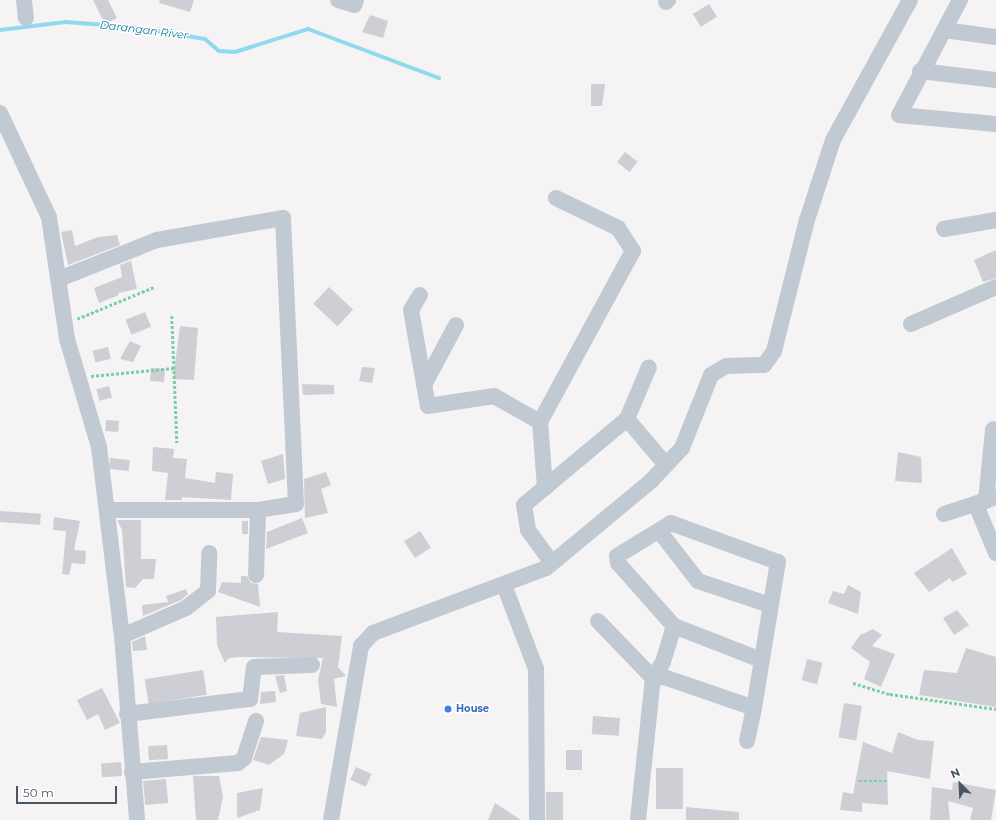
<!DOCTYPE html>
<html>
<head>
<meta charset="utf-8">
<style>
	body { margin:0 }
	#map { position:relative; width:996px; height:820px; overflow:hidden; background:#f5f3f3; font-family:Montserrat,sans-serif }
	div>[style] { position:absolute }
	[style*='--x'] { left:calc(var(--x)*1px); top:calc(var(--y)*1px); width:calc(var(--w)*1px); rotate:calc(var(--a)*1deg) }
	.stream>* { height:4px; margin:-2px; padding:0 2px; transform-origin:2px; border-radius:2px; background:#90daee }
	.building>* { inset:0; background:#cdcfd5; transform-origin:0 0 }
	.path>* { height:2.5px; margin-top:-1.25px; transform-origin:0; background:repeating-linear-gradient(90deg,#7ad0a6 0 3px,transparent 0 5px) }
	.minor>* { height:16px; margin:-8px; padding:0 8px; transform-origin:8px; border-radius:8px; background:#c1cad2 }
	.dots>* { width:11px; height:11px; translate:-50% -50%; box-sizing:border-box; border:2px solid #fff; border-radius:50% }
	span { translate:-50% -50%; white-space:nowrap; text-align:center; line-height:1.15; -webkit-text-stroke:3px #fff; paint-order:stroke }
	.shop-label { font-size:10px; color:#366cbe; font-weight:700 }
	.left { translate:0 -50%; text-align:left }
	.water-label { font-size:11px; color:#0c7c9b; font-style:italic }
	.north { position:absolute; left:940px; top:764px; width:40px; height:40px; -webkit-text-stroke:3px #fff; paint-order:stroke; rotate:336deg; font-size:11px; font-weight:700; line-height:16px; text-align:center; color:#4a5661 }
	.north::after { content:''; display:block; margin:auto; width:14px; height:18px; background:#4a5661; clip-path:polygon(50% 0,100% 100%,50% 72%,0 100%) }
	.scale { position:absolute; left:16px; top:786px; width:101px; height:18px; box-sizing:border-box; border:2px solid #4a5661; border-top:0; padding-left:5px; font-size:12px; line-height:14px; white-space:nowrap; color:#4a5661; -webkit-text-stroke:3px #fff; paint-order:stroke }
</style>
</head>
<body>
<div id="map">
	<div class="stream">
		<i style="--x:0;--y:30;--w:66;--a:-6.9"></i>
		<i style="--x:66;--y:22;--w:66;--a:4.3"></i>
		<i style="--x:132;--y:27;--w:74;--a:9.3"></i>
		<i style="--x:205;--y:39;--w:18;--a:41"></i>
		<i style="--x:219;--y:51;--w:16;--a:4"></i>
		<i style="--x:235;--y:52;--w:77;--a:-17.5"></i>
		<i style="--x:308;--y:29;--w:140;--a:20.5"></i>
	</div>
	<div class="building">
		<i style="clip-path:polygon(93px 0,108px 0,117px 18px,105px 24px)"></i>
		<i style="clip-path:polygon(160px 0,194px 0,190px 12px,159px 3px)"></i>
		<i style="left:709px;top:4px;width:15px;height:19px;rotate:58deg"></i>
		<i style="clip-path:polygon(370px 15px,388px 21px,383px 38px,362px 32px)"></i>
		<i style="clip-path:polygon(591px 84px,605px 84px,602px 106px,591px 106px)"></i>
		<i style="left:625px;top:152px;width:16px;height:13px;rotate:38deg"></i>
		<i style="clip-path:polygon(72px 230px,75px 246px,98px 237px,117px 235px,120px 245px,68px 265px,61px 232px)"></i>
		<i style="clip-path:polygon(996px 250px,996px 278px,983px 282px,974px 260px)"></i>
		<i style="clip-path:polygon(131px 261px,137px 289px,118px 293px,119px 295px,99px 303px,94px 288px,122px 277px,120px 265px)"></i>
		<i style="left:329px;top:287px;width:33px;height:23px;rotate:43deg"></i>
		<i style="left:145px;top:312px;width:16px;height:21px;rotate:68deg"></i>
		<i style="clip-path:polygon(180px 326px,198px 328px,194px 380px,173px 379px)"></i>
		<i style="clip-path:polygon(130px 341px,141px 346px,133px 362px,120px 359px)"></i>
		<i style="left:108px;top:347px;width:12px;height:16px;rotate:76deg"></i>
		<i style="clip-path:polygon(362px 367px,375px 368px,372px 383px,359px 381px)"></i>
		<i style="left:151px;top:368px;width:14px;height:13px;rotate:4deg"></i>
		<i style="clip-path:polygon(302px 384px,334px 385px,334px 394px,303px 395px)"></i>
		<i style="left:109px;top:386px;width:12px;height:13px;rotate:76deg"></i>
		<i style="left:106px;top:420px;width:13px;height:11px;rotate:4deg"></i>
		<i style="clip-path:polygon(153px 447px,174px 449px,173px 458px,187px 459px,185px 478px,215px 483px,216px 472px,233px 474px,231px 500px,182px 497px,182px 500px,165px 500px,168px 473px,152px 471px)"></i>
		<i style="clip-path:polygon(898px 452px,921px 457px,922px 483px,895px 481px)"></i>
		<i style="clip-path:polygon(283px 454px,285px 479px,268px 484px,261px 461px)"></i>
		<i style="left:110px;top:458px;width:20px;height:11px;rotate:6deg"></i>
		<i style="clip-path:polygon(326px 472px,331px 485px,321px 489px,328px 513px,305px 518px,304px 479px)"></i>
		<i style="left:0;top:511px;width:41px;height:11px;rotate:4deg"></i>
		<i style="clip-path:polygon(54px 517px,80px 521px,74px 550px,86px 551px,85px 564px,72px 563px,69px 575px,62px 574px,66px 531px,53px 530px)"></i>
		<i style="clip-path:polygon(302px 518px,308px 533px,266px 549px,267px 532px)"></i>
		<i style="clip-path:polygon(117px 520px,141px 520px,141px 559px,156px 559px,154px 579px,143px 579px,135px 588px,126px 587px,122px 530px)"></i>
		<i style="left:242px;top:521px;width:6px;height:13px"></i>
		<i style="left:420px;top:531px;width:20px;height:19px;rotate:57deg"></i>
		<i style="clip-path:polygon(952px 548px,967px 574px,952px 582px,950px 578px,929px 592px,914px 573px)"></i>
		<i style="clip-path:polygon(241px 576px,247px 576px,251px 583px,258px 584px,260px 607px,218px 592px,222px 582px,241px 583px)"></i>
		<i style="clip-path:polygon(848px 585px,861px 592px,858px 614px,828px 603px,833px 591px,844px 594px)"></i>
		<i style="clip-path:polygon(186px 589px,188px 594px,181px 600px,143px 616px,142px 605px,168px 602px,166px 596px)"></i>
		<i style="clip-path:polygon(957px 610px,969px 625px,954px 635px,943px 618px)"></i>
		<i style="clip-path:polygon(278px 612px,277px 632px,342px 636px,338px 667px,346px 676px,334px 679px,337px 707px,321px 704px,318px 680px,323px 658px,240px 657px,229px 658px,225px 663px,217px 645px,216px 617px)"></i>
		<i style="clip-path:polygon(873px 629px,882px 635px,872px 646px,895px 654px,881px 687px,864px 679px,870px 662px,851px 648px,860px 635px)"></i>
		<i style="clip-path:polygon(145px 636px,147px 650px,133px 651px,132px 642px)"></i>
		<i style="clip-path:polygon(966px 648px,996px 657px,996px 707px,919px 695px,924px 670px,957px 673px)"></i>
		<i style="left:807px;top:659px;width:16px;height:22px;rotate:14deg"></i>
		<i style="left:203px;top:670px;width:25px;height:59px;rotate:81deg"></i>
		<i style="clip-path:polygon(284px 675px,287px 691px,280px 693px,275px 676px)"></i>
		<i style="clip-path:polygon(102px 688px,120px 723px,105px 730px,98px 714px,87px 720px,77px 700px)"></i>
		<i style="clip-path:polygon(275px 691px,276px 702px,260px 704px,261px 692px)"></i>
		<i style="left:844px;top:703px;width:18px;height:35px;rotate:9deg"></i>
		<i style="clip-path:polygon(326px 707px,326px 732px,322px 739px,296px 736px,300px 713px)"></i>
		<i style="left:593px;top:716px;width:27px;height:18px;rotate:4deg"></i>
		<i style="clip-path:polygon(898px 732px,918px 740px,934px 741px,930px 779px,887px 771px,888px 805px,862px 803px,862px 812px,840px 810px,843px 792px,853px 794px,863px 742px,892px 753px)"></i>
		<i style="clip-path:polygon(261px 737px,288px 740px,284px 754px,269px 765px,253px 760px)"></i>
		<i style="left:167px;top:745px;width:14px;height:19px;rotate:86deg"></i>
		<i style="left:566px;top:750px;width:16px;height:20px"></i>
		<i style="left:121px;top:762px;width:14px;height:20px;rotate:86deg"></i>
		<i style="left:356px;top:767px;width:17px;height:14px;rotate:24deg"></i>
		<i style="left:656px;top:768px;width:27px;height:41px"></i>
		<i style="clip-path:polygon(193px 776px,219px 776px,223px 797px,218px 820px,196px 820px)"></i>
		<i style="left:166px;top:779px;width:24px;height:23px;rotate:85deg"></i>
		<i style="clip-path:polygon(953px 782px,996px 790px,991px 820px,970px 820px,973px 808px,948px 801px,950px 820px,930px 820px,932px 787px,952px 790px)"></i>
		<i style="clip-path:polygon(263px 788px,260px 810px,237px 818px,237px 793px)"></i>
		<i style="left:546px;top:792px;width:17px;height:28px"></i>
		<i style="clip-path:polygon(495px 803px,521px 820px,488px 820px)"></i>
		<i style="clip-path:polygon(686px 807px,739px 812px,739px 820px,686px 820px)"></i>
	</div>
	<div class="path">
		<i style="--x:172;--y:316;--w:127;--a:87.7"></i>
		<i style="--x:77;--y:319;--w:83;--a:-22.6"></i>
		<i style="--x:91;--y:376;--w:83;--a:-5.5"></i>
		<i style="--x:853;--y:683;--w:39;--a:17"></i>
		<i style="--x:890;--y:694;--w:107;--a:8.1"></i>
		<i style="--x:859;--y:781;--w:30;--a:0"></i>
	</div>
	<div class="minor">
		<i style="--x:24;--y:0;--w:18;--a:84"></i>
		<i style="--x:338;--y:0;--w:17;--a:17"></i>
		<i style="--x:354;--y:5;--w:5;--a:-68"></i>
		<i style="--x:960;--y:0;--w:130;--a:117.9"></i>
		<i style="--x:899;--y:115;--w:97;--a:5.3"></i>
		<i style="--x:666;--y:2;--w:3;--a:-45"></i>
		<i style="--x:944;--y:30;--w:52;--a:7.7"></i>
		<i style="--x:920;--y:71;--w:77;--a:6.8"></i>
		<i style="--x:0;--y:113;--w:115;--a:64.8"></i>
		<i style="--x:49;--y:217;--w:123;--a:81.6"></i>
		<i style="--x:67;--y:339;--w:113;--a:73.5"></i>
		<i style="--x:99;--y:447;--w:190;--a:83.1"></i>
		<i style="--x:122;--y:636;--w:185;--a:85.3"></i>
		<i style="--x:944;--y:229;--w:53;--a:-9.8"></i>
		<i style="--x:59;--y:279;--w:105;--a:-21.7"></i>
		<i style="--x:157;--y:240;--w:128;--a:-9.9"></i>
		<i style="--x:283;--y:218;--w:286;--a:87.4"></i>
		<i style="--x:296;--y:504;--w:38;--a:171"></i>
		<i style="--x:258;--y:510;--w:151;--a:180"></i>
		<i style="--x:420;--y:295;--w:17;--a:121"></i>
		<i style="--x:411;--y:310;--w:97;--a:80"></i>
		<i style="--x:428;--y:406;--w:67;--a:-8.6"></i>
		<i style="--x:494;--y:396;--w:53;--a:29.5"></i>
		<i style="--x:911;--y:324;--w:93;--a:-23.5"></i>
		<i style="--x:424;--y:385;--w:68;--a:-61.9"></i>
		<i style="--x:627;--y:419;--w:60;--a:49.7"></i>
		<i style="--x:545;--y:488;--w:66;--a:-94.3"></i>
		<i style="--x:540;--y:422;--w:195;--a:-61.5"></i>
		<i style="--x:633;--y:251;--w:27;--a:-123"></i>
		<i style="--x:618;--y:228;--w:69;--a:-154.2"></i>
		<i style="--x:986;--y:501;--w:72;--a:-84.4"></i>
		<i style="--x:976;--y:505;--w:52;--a:67.4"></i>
		<i style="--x:944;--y:514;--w:55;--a:-18.1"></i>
		<i style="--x:660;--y:532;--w:62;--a:52.2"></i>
		<i style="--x:698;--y:581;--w:76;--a:18.4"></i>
		<i style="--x:552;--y:563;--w:41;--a:-126"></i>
		<i style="--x:528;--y:530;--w:25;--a:-99"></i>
		<i style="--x:524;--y:505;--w:134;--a:-39.9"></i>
		<i style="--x:627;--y:419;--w:56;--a:-67.1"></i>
		<i style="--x:256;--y:575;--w:65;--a:-88.2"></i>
		<i style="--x:504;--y:585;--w:90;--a:69.1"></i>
		<i style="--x:536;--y:669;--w:151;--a:89.6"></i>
		<i style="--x:598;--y:621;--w:79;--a:46"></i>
		<i style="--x:653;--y:678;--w:11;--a:-5"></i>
		<i style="--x:664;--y:677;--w:95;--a:19"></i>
		<i style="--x:122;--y:636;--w:70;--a:-23.6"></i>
		<i style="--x:186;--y:608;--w:28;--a:-38"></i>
		<i style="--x:208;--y:591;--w:38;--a:-88"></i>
		<i style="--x:127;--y:714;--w:124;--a:-7"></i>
		<i style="--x:250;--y:699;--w:32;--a:-83"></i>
		<i style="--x:254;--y:667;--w:58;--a:-2"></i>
		<i style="--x:747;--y:741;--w:34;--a:-78"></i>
		<i style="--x:754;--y:708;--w:148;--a:-80.7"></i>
		<i style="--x:778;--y:562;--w:114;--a:-160"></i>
		<i style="--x:671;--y:523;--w:63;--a:148.6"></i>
		<i style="--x:617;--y:556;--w:7;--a:82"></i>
		<i style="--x:618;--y:563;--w:84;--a:48.4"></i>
		<i style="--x:674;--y:626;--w:93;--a:21.3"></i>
		<i style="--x:132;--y:772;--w:106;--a:-4.9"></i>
		<i style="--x:238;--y:763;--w:8;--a:-40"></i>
		<i style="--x:244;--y:758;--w:39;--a:-72"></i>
		<i style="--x:331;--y:820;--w:177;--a:-80.2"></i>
		<i style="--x:361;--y:646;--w:18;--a:-47"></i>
		<i style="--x:373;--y:633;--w:185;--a:-20.6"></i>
		<i style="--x:546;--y:568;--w:135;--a:-39.6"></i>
		<i style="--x:650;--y:482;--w:47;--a:-46.7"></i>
		<i style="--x:682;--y:448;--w:79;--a:-68.3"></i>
		<i style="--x:711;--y:375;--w:17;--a:-31"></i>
		<i style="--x:726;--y:366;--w:38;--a:-2"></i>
		<i style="--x:764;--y:365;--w:17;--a:-54"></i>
		<i style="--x:774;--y:351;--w:135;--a:-75.9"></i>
		<i style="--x:807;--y:220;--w:84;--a:-72"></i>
		<i style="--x:833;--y:140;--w:160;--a:-61.2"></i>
		<i style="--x:638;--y:820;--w:143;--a:-84"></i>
		<i style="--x:653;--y:678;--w:19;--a:-58"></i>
		<i style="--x:663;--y:662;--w:38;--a:-73"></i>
	</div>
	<div class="dots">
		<i style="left:448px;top:709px;background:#3f7fe0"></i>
	</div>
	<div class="shop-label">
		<span class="left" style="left:456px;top:709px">House</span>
	</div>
	<div class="water-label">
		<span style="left:144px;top:30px;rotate:7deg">Darangan River</span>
	</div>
	<div class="north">N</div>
	<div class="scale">50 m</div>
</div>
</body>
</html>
